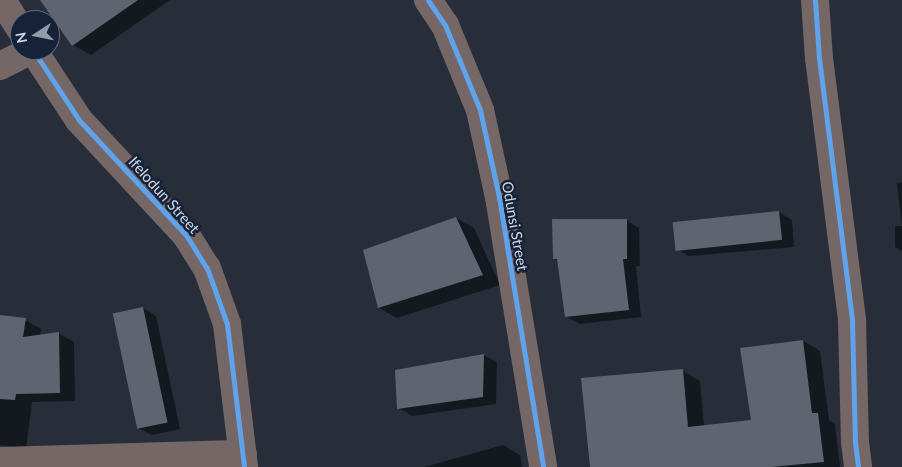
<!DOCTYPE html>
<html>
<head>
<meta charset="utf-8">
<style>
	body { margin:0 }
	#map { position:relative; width:902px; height:467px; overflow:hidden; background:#272e3a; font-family:Lato,sans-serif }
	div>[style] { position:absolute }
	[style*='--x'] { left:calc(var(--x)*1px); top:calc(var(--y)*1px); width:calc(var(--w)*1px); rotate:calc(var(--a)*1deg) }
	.shadow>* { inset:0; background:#0007 }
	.building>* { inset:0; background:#5f6570; transform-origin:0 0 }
	.minor>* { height:28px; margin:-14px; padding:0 14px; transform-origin:14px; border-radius:14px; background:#746766 }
	.cycleway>* { height:5px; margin:-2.5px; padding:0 2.5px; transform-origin:2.5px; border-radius:2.5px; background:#60a3ed }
	span { translate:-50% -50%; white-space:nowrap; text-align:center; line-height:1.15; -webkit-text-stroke:5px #162238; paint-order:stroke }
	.street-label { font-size:15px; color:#cfd7e6 }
	.north { position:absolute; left:10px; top:10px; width:50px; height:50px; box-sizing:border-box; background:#162238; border:1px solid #606a7e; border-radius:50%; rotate:259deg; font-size:14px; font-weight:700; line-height:20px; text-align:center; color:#cfd7e6 }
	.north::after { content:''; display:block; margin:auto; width:18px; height:22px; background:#949caa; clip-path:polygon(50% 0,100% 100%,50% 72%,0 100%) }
</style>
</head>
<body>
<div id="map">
	<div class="shadow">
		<i style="clip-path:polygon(42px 0,170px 0,91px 55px,73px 45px)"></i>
		<i style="clip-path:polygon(902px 182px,902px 251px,895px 247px,895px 226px,902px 226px,897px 183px)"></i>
		<i style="clip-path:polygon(779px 212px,792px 220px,794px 247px,689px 256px,676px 249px)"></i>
		<i style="clip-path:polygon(456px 218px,474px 228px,500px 285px,397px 318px,379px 308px)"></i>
		<i style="clip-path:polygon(626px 220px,639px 228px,640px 266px,636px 266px,641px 317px,580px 324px,567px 317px,559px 262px,554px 259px)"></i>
		<i style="clip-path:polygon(143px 308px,156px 316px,180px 429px,152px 435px,138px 428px)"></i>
		<i style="clip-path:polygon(0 317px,25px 320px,41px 329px,40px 336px,58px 333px,74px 342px,75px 401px,32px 402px,26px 449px,0 445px)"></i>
		<i style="clip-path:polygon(803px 341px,820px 351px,829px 420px,835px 424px,840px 467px,591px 467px,683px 371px,700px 381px,704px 426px,753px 421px)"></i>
		<i style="clip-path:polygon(484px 355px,497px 362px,496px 404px,412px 416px,399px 408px)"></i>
		<i style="clip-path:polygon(503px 445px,520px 455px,522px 467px,424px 467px)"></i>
	</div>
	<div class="building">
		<i style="clip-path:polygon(40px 0,138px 0,72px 46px)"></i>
		<i style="left:779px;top:211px;width:29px;height:107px;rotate:84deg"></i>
		<i style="clip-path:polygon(456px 217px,483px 275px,378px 308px,363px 250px)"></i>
		<i style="clip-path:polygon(552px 219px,627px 219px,627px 259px,623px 259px,629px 310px,565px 317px,557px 259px,553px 259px)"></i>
		<i style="left:143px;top:307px;width:118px;height:31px;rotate:78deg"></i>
		<i style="clip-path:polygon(0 315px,26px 318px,23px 337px,59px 332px,60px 393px,16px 394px,15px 400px,0 399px)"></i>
		<i style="clip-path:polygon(803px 340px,812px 413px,818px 413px,824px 462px,771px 467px,590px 467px,581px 378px,683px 369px,688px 427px,751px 420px,740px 348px)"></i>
		<i style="clip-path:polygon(484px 354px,483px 397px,397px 409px,395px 370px)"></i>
	</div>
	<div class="minor">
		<i style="--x:2;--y:0;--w:34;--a:58"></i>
		<i style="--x:428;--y:0;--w:30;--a:56"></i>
		<i style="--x:445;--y:25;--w:92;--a:67.6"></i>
		<i style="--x:480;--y:110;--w:89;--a:77.7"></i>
		<i style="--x:499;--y:197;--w:274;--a:80.7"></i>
		<i style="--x:815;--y:0;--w:58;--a:86.1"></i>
		<i style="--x:819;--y:58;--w:265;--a:82.8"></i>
		<i style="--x:852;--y:321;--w:121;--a:88.6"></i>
		<i style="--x:855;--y:442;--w:25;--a:83"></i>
		<i style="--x:33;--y:50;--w:84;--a:56.7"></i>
		<i style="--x:79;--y:120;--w:157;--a:47.1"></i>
		<i style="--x:186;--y:235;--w:39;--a:58"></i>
		<i style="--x:207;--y:268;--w:59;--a:70.3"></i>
		<i style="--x:227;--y:324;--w:144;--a:83.2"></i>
		<i style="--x:0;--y:66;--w:36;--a:-27"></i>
		<i style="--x:0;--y:461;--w:243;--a:-1.7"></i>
	</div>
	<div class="cycleway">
		<i style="--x:428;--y:0;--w:30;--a:56"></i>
		<i style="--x:445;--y:25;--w:92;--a:67.6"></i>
		<i style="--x:480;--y:110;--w:89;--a:77.7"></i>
		<i style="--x:499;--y:197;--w:274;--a:80.7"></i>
		<i style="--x:815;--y:0;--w:58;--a:86.1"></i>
		<i style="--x:819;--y:58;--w:265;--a:82.8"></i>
		<i style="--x:852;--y:321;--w:121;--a:88.6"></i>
		<i style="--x:855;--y:442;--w:25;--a:83"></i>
		<i style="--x:33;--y:50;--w:84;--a:56.7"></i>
		<i style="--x:79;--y:120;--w:157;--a:47.1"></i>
		<i style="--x:186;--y:235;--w:39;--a:58"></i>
		<i style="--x:207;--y:268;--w:59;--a:70.3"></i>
		<i style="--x:227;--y:324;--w:144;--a:83.2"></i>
	</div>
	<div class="street-label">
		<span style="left:164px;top:195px;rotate:48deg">Ifelodun Street</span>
		<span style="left:515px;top:226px;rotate:80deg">Odunsi Street</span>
	</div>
	<div class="north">N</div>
</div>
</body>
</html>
